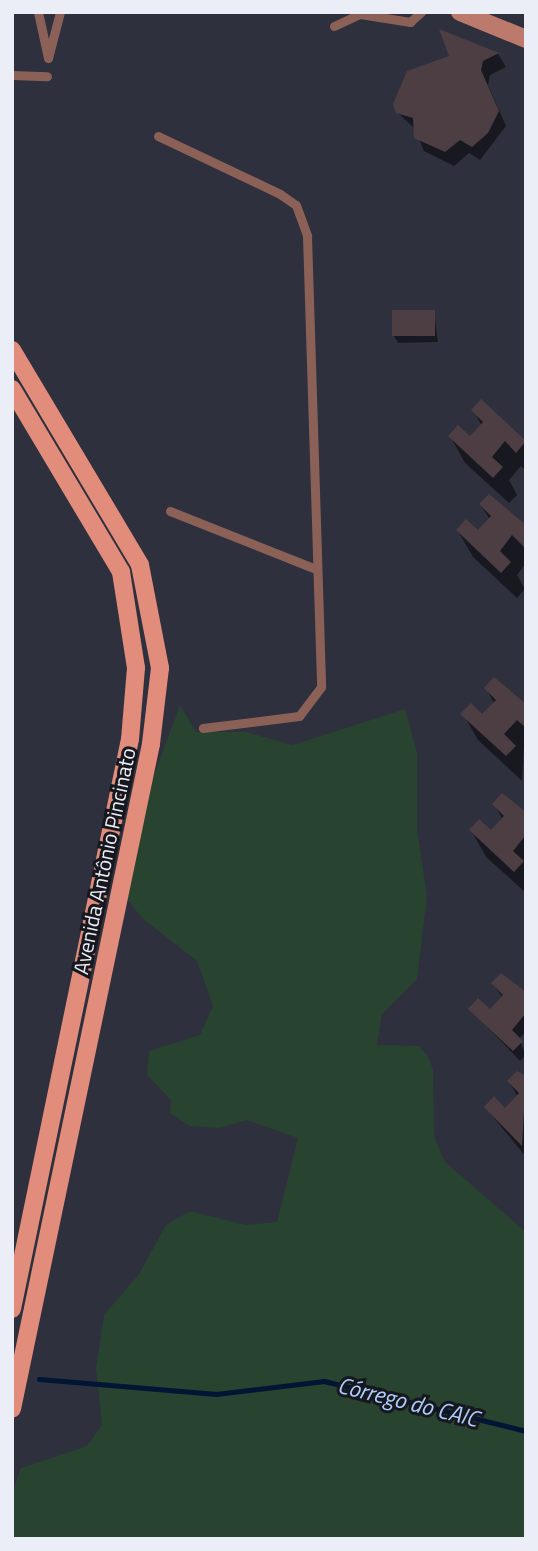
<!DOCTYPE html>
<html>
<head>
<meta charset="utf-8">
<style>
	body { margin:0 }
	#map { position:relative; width:538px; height:1551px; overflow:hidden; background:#2e303d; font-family:"Titillium Web",sans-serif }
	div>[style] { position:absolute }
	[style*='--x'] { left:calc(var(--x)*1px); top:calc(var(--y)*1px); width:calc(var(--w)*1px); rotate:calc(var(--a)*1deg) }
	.green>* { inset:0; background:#284330 }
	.shadow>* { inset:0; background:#0007 }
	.stream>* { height:5px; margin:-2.5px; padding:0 2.5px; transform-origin:2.5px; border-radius:2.5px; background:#011534 }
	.building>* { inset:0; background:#4d3e43; transform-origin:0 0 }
	.service>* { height:9px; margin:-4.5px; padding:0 4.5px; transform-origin:4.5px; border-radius:4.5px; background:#8b6157 }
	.secondary>* { height:18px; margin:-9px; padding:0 9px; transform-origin:9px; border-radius:9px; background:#bc7a6c }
	.primary>* { height:18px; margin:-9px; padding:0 9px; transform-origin:9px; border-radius:9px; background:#e28d7b }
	span { translate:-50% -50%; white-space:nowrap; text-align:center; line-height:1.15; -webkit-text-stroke:6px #17181e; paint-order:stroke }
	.street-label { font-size:21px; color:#eceef7 }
	.water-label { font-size:23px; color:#acceff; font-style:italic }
	.frame { position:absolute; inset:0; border:14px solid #eceef7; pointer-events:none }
</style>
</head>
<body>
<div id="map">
	<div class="green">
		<i style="clip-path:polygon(180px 705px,196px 732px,246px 732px,293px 745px,405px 709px,417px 753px,417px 829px,427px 896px,417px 979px,382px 1014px,377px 1045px,419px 1046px,427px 1055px,433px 1069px,434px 1136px,445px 1162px,526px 1232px,526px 1539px,12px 1539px,12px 1493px,21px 1468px,87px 1446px,102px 1425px,96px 1368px,104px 1315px,139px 1274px,166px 1225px,190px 1211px,246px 1225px,277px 1222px,298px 1138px,247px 1120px,220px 1128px,190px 1126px,170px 1113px,171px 1100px,147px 1075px,149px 1051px,200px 1035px,213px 1006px,197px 961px,142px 918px,121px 891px,137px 821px)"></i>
	</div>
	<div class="shadow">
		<i style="clip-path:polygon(442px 32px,498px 54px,506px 67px,490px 75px,488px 85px,506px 126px,480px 160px,469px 153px,454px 166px,424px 151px,415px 129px,398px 113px,451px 57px)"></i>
		<i style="clip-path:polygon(434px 312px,438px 342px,398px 343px,394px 336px)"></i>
		<i style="clip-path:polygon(481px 402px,526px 444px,526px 471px,521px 466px,509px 480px,517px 495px,509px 503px,465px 463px,450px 436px,470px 438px,482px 426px,473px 410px)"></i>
		<i style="clip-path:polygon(489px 496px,526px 531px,526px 563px,517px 575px,525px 589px,517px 598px,473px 557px,458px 531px,478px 533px,490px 520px,481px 505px)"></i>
		<i style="clip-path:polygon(486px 688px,526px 710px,522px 781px,478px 740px,463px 714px,482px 716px,494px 703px)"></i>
		<i style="clip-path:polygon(494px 804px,526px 818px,526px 893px,486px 857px,471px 830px,491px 833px,503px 820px)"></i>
		<i style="clip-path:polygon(493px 984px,526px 998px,526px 1031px,519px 1039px,526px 1055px,520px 1061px,470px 1009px,490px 1012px,503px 998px)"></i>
		<i style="clip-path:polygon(517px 1073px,526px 1082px,526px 1157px,486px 1108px,505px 1110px,518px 1097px,509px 1082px)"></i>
	</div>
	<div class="stream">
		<i style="--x:39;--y:1379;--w:178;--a:4.8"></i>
		<i style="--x:216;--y:1394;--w:109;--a:-6.9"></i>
		<i style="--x:324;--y:1381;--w:208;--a:13.9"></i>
	</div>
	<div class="building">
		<i style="clip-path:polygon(439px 29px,499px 53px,483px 61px,481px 70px,499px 111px,488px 133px,472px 147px,460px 140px,445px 152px,414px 138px,413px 118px,396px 113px,393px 104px,407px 71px,449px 56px)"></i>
		<i style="left:435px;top:310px;width:26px;height:43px;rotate:90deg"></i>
		<i style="clip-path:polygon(481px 399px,526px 441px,516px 453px,505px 441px,492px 457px,503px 467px,493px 478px,448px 436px,458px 425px,470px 436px,483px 422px,471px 410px)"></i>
		<i style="clip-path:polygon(489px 494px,526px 525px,524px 547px,512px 535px,500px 551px,511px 562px,501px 573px,456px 530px,466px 519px,478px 530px,491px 516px,479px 504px)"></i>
		<i style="clip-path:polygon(494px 677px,526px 704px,526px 728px,517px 720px,504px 734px,516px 746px,506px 756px,460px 714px,471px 703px,482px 714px,496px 700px,484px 688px)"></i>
		<i style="clip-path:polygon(502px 793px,526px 812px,526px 835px,513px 851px,524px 861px,514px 872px,469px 830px,479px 819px,491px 830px,504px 816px,492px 804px)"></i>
		<i style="clip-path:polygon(501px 973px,526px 992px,526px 1013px,512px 1030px,523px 1041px,513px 1051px,468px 1009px,478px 998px,490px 1009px,503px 995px,491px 983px)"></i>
		<i style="clip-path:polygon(517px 1071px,526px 1076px,522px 1146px,484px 1107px,494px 1096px,505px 1108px,519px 1093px,507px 1081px)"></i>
	</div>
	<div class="service">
		<i style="--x:38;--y:12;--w:47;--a:77.7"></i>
		<i style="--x:334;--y:26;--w:29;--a:-25"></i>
		<i style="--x:360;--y:14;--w:51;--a:9.1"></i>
		<i style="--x:410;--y:22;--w:15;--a:-42"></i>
		<i style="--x:48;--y:58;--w:48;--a:-75.4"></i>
		<i style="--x:12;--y:75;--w:35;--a:2"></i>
		<i style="--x:158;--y:136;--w:135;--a:25.4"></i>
		<i style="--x:280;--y:194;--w:19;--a:35"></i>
		<i style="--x:296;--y:205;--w:33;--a:70"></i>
		<i style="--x:307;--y:236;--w:451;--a:88.2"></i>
		<i style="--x:321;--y:687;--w:36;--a:127"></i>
		<i style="--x:299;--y:716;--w:97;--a:172.9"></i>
		<i style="--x:170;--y:511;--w:157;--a:21.7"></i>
	</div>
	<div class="secondary">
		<i style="--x:460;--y:12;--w:71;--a:22.2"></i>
	</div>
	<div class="primary">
		<i style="--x:12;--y:350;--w:250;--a:59.2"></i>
		<i style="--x:140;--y:565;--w:105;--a:79"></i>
		<i style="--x:160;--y:668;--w:77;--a:96.8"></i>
		<i style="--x:151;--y:744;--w:679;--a:101.81"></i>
		<i style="--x:12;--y:389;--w:213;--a:59.2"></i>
		<i style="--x:121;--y:572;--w:97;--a:81.1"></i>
		<i style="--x:136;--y:668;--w:71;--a:94.8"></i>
		<i style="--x:130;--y:739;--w:582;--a:101.7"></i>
	</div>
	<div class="street-label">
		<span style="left:104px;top:861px;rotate:-78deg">Avenida Antônio Pincinato</span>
	</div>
	<div class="water-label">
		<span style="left:408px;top:1402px;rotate:14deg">Córrego do CAIC</span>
	</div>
	<div class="frame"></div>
</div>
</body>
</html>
